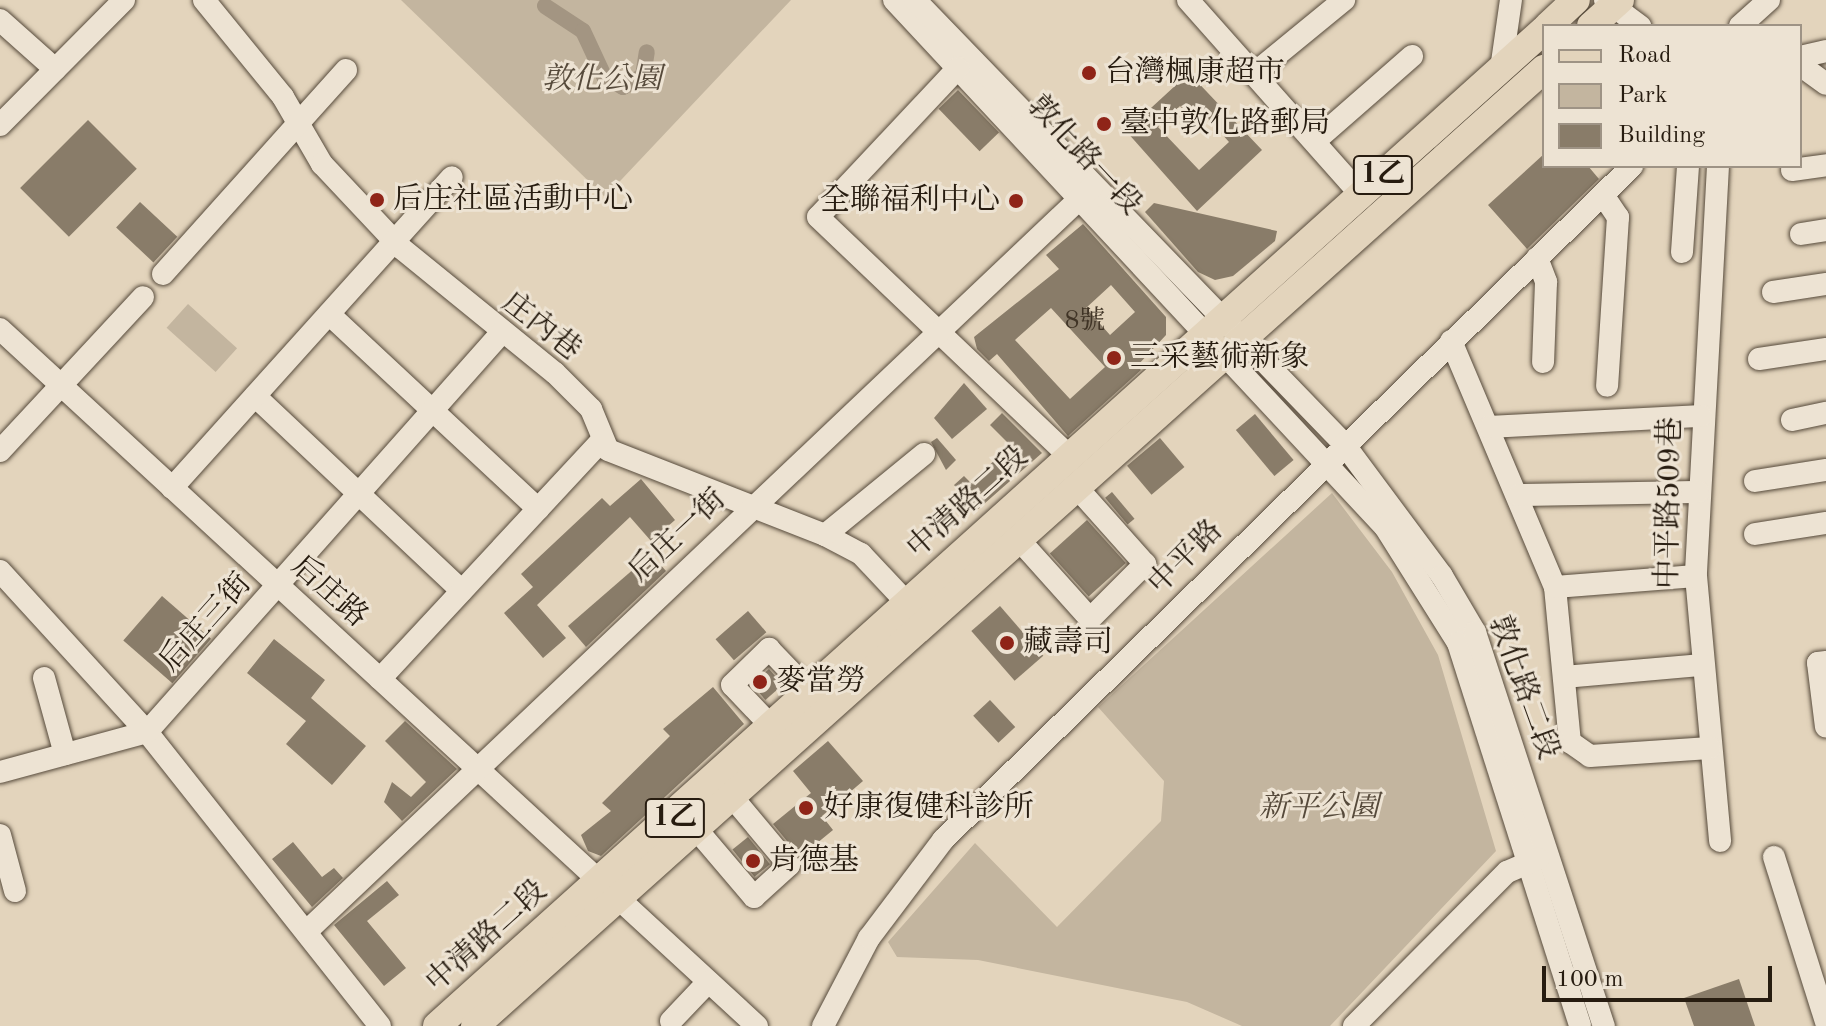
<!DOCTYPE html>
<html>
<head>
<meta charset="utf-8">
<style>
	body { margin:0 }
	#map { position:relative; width:1826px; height:1026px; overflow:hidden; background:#e3d4bc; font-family:"Old Standard TT","Noto Serif TC",serif }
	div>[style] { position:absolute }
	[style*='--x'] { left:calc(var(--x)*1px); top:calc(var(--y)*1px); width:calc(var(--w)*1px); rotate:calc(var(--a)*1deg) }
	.green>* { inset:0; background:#c3b59f; transform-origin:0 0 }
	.canal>* { height:16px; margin:-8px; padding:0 8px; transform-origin:8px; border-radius:8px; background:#a39582 }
	.building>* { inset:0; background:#897c69; transform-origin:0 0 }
	.roads { filter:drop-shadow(0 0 2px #564a3b) drop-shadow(0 0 2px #564a3b) }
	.minor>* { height:22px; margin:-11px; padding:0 11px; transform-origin:11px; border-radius:11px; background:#ede3d3 }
	.major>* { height:28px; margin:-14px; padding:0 14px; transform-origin:14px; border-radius:14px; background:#e3d4bc }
	.dots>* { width:22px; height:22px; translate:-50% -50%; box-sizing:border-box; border:4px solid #ede3d3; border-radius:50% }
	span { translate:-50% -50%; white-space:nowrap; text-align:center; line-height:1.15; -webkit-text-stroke:6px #ede3d3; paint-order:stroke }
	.number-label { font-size:26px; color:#403426 }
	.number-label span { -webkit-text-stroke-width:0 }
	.shield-label span { padding:2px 6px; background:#ede3d3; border:2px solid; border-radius:6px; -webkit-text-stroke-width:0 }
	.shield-label { font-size:28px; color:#271c10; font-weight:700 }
	.poi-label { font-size:30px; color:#271c10 }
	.left { translate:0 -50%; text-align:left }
	.right { translate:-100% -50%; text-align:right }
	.park-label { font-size:30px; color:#564a3b; font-style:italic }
	.street-label { font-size:30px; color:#271c10 }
	.legend { position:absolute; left:1542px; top:24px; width:260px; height:144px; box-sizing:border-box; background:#ede3d3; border:2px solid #9e9385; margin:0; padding:10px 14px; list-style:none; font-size:24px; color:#271c10 }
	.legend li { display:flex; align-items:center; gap:16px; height:40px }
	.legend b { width:40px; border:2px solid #9e9385 }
	.scale { position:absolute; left:1542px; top:966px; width:230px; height:36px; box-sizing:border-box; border:4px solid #271c10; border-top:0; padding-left:10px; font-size:24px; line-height:28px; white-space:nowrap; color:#271c10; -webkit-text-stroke:6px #ede3d3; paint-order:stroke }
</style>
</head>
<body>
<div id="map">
	<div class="green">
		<i style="clip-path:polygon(401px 0,791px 0,605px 197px)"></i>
		<i style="left:188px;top:304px;width:66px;height:32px;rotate:42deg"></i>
		<i style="clip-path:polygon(1332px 493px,1392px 572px,1438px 655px,1496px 851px,1330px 1026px,1242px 1026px,1187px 1002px,978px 960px,897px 957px,888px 942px,975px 843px,1057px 927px,1161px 821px,1164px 781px,1098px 707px)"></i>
	</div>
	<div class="canal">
		<i style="--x:545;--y:6;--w:45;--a:33.3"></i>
		<i style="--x:583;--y:31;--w:50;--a:65"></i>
		<i style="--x:604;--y:76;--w:22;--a:30"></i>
		<i style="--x:623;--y:87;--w:23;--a:-29"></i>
		<i style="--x:643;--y:76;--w:24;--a:-81"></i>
	</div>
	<div class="building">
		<i style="clip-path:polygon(evenodd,1189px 73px,1262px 150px,1197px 211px,1126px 131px,1189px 73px,1180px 106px,1195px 122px,1204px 114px,1229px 142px,1199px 170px,1158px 127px,1180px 106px)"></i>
		<i style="left:958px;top:90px;width:59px;height:27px;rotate:46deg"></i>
		<i style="left:88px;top:120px;width:69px;height:96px;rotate:45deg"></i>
		<i style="clip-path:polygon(1544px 154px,1544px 166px,1588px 166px,1599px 179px,1527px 249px,1488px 205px)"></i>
		<i style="left:140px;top:202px;width:51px;height:35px;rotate:43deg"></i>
		<i style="clip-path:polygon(1154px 203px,1277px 231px,1275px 241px,1233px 276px,1215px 280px,1198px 272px,1145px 212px)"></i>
		<i style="clip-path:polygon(evenodd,1083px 224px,1166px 317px,1166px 335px,1137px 366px,1141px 370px,1068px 436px,997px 354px,989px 361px,977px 349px,974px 337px,1059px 269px,1046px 255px,1083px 224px,1111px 285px,1135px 312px,1110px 335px,1086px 308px,1111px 285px,1083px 224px,1051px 308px,1105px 367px,1070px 399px,1015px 340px,1051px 308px)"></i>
		<i style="clip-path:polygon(964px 383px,987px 409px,952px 439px,934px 418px)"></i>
		<i style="clip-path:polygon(1002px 413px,1042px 453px,976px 511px,954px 485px,964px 476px,971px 483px,1010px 445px,990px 425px)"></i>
		<i style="left:1255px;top:414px;width:60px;height:25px;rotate:50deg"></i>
		<i style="clip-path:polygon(937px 438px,956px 460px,946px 470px,931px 442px)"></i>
		<i style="left:1160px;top:438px;width:38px;height:43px;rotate:50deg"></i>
		<i style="clip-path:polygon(641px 479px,675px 520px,651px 541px,630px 517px,537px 605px,566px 638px,543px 658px,504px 613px,533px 587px,521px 574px,602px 498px,610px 506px)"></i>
		<i style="left:1112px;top:492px;width:35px;height:9px;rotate:50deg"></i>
		<i style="left:1087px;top:520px;width:58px;height:50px;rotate:48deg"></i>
		<i style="clip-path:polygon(651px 554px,666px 571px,586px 647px,568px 626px)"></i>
		<i style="left:162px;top:596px;width:65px;height:59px;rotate:41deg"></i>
		<i style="left:1000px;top:606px;width:66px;height:38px;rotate:49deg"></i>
		<i style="left:748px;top:611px;width:28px;height:43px;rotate:49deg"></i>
		<i style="clip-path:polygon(274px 639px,325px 680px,311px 698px,366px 746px,332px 785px,286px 744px,306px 721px,247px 673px)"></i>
		<i style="left:769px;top:669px;width:21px;height:23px;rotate:49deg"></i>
		<i style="clip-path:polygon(713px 687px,744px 724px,601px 856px,588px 851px,581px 835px,611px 811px,602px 803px,670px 736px,663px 729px)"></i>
		<i style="left:990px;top:700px;width:37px;height:23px;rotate:47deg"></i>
		<i style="clip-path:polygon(405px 721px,457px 769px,402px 821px,384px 802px,392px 782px,411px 797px,426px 782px,385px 741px)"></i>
		<i style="clip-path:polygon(828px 741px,863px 781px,822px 816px,833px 830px,800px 857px,773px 824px,811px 793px,793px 771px)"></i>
		<i style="left:748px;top:837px;width:35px;height:20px;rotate:51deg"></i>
		<i style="clip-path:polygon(293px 842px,322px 877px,334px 868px,343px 878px,312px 907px,272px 859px)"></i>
		<i style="clip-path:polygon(387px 881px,399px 895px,367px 921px,406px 968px,384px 986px,334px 925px)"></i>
		<i style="clip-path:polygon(1739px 979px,1755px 1026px,1694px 1026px,1684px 998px)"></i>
	</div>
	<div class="roads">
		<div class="minor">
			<i style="--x:204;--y:0;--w:125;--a:50.8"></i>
			<i style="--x:283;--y:97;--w:78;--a:59.8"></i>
			<i style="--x:322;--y:164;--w:115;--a:46.8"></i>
			<i style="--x:401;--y:248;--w:198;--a:39.1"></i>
			<i style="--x:555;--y:373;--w:51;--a:45"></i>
			<i style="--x:591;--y:409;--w:44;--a:67.5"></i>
			<i style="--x:608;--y:450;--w:233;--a:21.4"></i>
			<i style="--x:825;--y:535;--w:41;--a:27.8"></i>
			<i style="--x:861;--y:554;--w:69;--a:46.8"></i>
			<i style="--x:894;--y:0;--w:720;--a:47.03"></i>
			<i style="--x:1385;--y:527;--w:137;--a:57.8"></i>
			<i style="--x:1458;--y:643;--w:402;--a:72.3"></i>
			<i style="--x:915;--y:0;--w:617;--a:45.98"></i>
			<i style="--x:1344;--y:444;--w:164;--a:53.4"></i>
			<i style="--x:1442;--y:576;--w:65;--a:59.5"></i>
			<i style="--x:1475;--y:632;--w:415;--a:71.9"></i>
			<i style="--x:1188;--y:0;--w:261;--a:48.4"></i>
			<i style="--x:1605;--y:0;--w:44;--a:36.6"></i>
			<i style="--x:0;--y:20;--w:74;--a:41.7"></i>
			<i style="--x:1740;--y:26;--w:39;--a:-42"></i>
			<i style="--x:1800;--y:57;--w:27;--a:-13"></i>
			<i style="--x:1800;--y:65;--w:32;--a:36"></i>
			<i style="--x:958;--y:68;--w:204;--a:133.2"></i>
			<i style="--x:818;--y:217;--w:348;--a:43.6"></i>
			<i style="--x:1501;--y:69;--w:70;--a:-81.8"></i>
			<i style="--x:1256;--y:72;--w:114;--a:-39.3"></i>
			<i style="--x:0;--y:125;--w:176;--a:-45.2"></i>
			<i style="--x:1315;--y:141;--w:129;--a:-41.2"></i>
			<i style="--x:1718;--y:166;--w:411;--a:93.1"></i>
			<i style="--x:1696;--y:576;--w:266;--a:84.8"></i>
			<i style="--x:1792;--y:170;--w:34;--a:-8"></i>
			<i style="--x:1603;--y:195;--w:27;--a:56"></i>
			<i style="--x:1618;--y:217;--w:169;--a:93.7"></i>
			<i style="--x:1801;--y:234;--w:25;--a:-9"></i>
			<i style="--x:1682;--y:252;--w:86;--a:-86"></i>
			<i style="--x:1537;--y:258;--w:26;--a:69"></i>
			<i style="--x:1546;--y:282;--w:80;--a:92.1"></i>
			<i style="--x:163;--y:274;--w:274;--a:-48.1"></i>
			<i style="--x:1773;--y:292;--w:54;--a:-8.6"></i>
			<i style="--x:329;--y:314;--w:286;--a:43"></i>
			<i style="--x:0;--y:329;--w:1029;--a:42.64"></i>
			<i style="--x:1451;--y:341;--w:267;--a:67.1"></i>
			<i style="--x:1555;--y:587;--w:156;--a:84.5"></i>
			<i style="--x:1570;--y:742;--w:24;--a:35"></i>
			<i style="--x:1590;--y:756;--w:120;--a:-3.8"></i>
			<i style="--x:1759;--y:359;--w:68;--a:-8.5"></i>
			<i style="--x:255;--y:396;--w:284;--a:43.3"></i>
			<i style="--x:1792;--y:420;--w:35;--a:-12"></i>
			<i style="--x:1490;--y:427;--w:211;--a:-3"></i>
			<i style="--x:0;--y:451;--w:210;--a:-47.1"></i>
			<i style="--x:1755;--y:481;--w:72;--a:-8.8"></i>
			<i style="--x:172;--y:488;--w:418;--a:-48"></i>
			<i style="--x:1519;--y:495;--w:179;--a:-1"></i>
			<i style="--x:1755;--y:534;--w:72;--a:-8.8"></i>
			<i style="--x:825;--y:535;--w:128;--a:-39.3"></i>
			<i style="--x:1021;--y:542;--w:103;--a:48.1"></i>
			<i style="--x:1090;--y:619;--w:78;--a:-45"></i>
			<i style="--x:1145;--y:564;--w:99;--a:-131.7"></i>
			<i style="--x:0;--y:571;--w:218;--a:47.6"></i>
			<i style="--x:147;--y:732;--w:375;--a:51.6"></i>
			<i style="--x:1555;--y:587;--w:141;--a:-4.5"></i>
			<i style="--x:1826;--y:662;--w:8;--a:173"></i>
			<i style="--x:1818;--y:663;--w:64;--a:82.9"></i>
			<i style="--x:1564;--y:677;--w:139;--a:-5"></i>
			<i style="--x:44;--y:678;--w:79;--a:74.6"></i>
			<i style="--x:380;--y:679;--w:325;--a:-47.1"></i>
			<i style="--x:773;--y:728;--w:59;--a:-133.6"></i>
			<i style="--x:732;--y:685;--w:52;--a:-44.2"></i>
			<i style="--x:769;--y:649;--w:61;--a:46.3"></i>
			<i style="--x:0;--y:772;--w:152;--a:-15.2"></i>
			<i style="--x:147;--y:732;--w:536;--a:-48.4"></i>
			<i style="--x:697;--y:830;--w:88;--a:49.6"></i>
			<i style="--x:754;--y:897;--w:47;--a:-42.4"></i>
			<i style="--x:789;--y:865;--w:87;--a:-129.9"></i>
			<i style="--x:0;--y:835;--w:58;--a:75"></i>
			<i style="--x:1774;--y:857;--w:173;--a:72.5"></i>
			<i style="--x:306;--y:932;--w:1083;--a:-43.47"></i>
			<i style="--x:671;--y:1021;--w:54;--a:-46.5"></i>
			<i style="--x:823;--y:1026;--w:99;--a:-62.4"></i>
			<i style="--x:869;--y:938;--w:123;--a:-52.9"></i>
			<i style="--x:943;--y:840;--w:964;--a:-44.37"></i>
			<i style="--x:1354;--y:1026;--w:217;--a:-45.2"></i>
			<i style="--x:1507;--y:872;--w:34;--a:-23"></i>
		</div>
		<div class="major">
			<i style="--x:1548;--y:26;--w:38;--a:-43"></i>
			<i style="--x:1591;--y:26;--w:39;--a:-42"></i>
			<i style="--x:437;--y:1026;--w:1489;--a:-41.98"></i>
			<i style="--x:475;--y:1026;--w:1435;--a:-41.84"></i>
		</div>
	</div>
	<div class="dots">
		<i style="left:1089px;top:73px;background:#8f2418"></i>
		<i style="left:1104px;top:124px;background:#8f2418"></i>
		<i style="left:377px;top:200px;background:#8f2418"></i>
		<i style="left:1016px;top:201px;background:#8f2418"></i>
		<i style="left:1114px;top:358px;background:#8f2418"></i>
		<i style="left:1007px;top:643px;background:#8f2418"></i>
		<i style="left:760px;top:682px;background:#8f2418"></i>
		<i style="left:806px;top:808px;background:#8f2418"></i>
		<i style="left:753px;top:861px;background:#8f2418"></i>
	</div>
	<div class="number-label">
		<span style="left:1085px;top:322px">8號</span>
	</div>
	<div class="shield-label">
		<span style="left:1383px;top:175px">1乙</span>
		<span style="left:675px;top:818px">1乙</span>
	</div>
	<div class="poi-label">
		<span class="left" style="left:1105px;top:73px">台灣楓康超市</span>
		<span class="left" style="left:1120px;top:124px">臺中敦化路郵局</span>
		<span class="left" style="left:393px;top:200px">后庄社區活動中心</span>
		<span class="right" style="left:1000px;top:201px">全聯福利中心</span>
		<span class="left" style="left:1130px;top:358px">三采藝術新象</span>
		<span class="left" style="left:1023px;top:643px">藏壽司</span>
		<span class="left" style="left:776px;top:682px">麥當勞</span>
		<span class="left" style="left:824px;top:808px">好康復健科診所</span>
		<span class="left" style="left:769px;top:861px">肯德基</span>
	</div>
	<div class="park-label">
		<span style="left:602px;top:80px">敦化公園</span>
		<span style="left:1319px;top:808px">新平公園</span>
	</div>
	<div class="street-label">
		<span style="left:1084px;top:156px;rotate:47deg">敦化路一段</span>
		<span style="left:541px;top:327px;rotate:38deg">庄內巷</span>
		<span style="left:968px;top:503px;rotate:-42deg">中清路二段</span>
		<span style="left:1670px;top:503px;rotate:-89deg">中平路509巷</span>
		<span style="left:678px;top:536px;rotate:-43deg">后庄一街</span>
		<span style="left:1186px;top:558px;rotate:-45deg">中平路</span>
		<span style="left:329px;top:592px;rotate:42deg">后庄路</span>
		<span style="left:206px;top:623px;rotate:-48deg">后庄三街</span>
		<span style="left:1523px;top:688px;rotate:70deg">敦化路二段</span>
		<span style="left:487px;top:937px;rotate:-42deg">中清路二段</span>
	</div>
	<ul class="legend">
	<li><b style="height:10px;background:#e3d4bc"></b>Road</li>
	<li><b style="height:22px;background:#c3b59f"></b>Park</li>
	<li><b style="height:22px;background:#897c69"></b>Building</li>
	</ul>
	<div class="scale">100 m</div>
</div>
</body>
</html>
